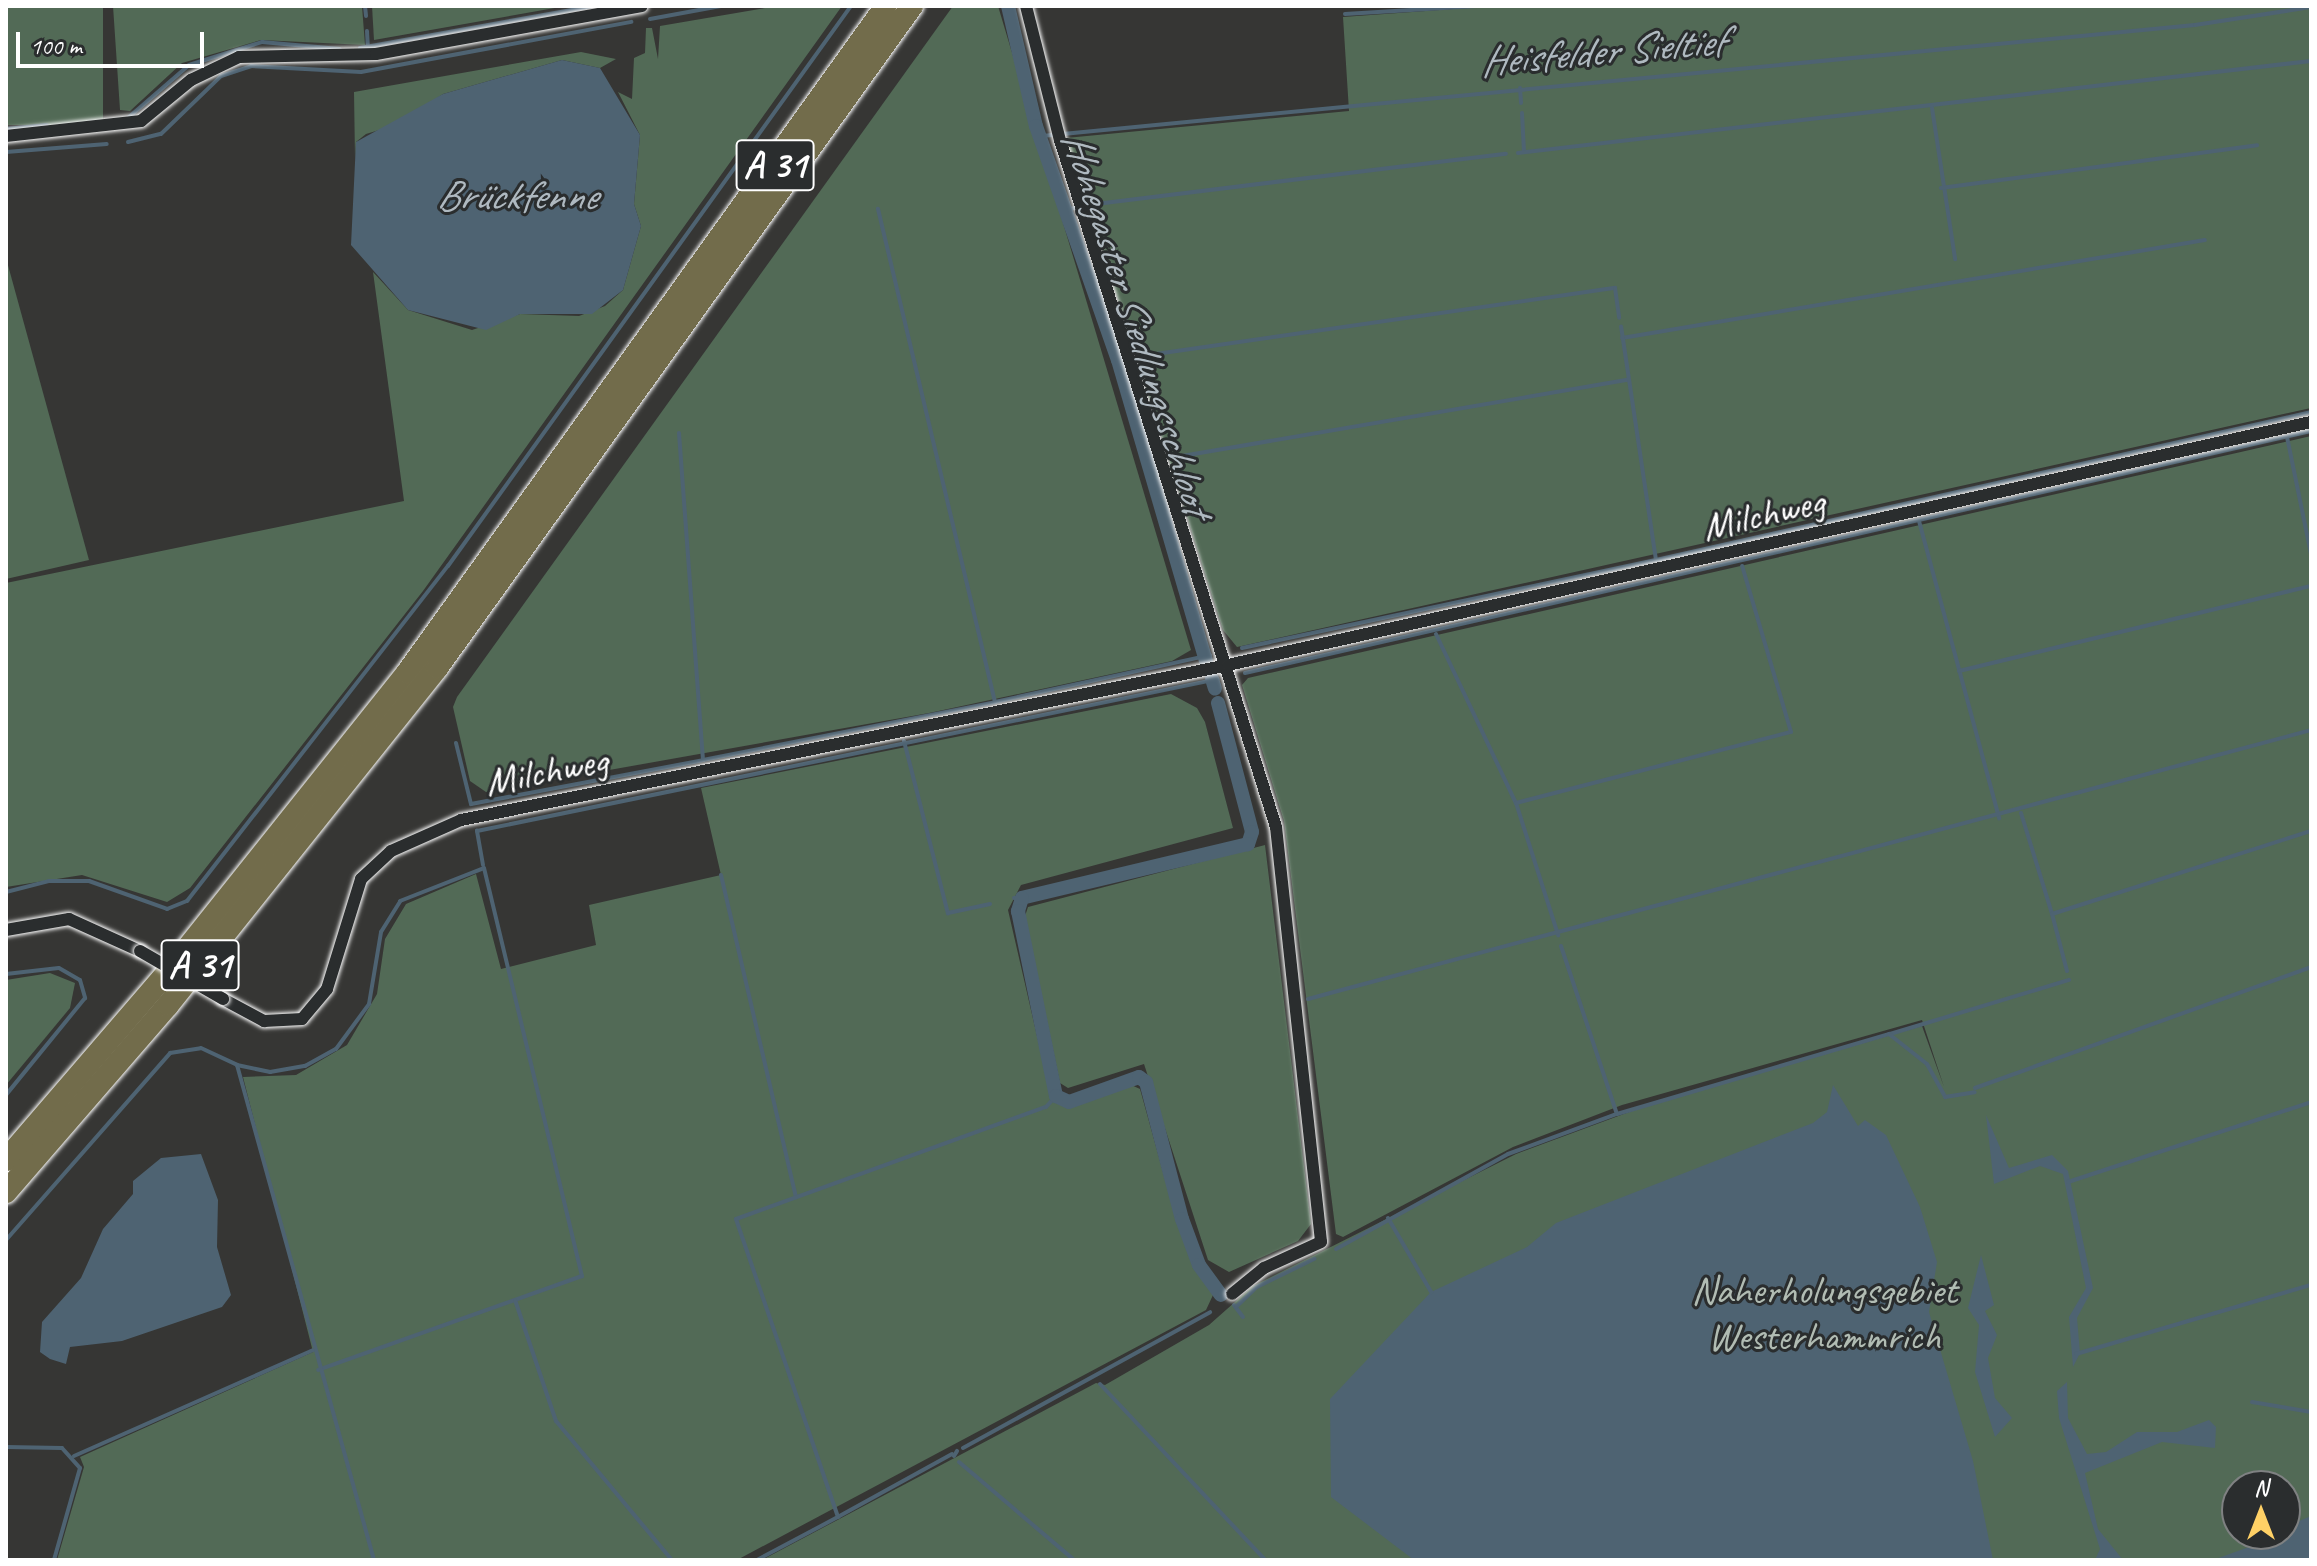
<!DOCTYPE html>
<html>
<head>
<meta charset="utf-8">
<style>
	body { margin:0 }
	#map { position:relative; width:2317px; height:1566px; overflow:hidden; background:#363634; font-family:Caveat,sans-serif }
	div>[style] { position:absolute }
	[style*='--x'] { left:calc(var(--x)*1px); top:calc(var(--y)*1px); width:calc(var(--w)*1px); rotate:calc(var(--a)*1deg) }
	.green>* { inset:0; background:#526a56; transform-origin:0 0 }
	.water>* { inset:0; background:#4e6372 }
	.stream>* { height:4px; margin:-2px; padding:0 2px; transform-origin:2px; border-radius:2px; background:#4e6372 }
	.canal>* { height:14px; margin:-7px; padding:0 7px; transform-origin:7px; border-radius:7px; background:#4e6372 }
	.roads { filter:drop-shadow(0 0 2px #fff) drop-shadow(0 0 2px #fff) }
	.minor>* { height:12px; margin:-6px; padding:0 6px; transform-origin:6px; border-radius:6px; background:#2a2d2e }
	.motorway>* { height:22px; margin:-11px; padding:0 11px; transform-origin:11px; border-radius:11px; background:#726c4b }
	.bridges { filter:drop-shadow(0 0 2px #fff) drop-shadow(0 0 2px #fff) }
	.minor-bridge>* { height:12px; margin:-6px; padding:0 6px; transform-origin:6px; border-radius:6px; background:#2a2d2e }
	span { translate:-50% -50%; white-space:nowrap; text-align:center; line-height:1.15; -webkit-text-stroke:6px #2a2d2e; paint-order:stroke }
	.shield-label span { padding:2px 6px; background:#2a2d2e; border:2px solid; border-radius:6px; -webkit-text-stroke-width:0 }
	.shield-label { font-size:38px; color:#fff; font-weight:700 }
	.street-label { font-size:40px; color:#fff }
	.park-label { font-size:40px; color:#b1bcb3 }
	.water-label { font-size:42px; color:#afb9c0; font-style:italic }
	.frame { position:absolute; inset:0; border:8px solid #fff; pointer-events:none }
	.north { position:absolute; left:2221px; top:1470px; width:80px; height:80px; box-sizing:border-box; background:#2a2d2e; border:2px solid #7f8182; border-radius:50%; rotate:0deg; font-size:22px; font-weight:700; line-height:32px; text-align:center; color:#fff }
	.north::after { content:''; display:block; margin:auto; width:28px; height:36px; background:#ffd166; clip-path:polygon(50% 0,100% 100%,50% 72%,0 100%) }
	.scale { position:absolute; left:16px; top:32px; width:188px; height:36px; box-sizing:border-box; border:4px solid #fff; border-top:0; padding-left:10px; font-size:24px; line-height:28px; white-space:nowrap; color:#fff; -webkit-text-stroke:6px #2a2d2e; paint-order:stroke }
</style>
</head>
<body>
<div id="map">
	<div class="green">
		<i style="left:6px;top:6px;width:97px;height:119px"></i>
		<i style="clip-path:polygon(113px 6px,362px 6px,365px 45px,261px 40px,182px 63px,130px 111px,120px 110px)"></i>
		<i style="clip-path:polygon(372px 6px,566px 6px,374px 40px)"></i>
		<i style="clip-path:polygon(777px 6px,842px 6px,423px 591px,190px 888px,167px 902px,82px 875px,6px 887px,6px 583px,404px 501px,373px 272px,408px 310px,472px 330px,520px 314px,579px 316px,605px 306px,623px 290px,641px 226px,634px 204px,640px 135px,618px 92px,632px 99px,634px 58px,645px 53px,646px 28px,652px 28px,658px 59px,660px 26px)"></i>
		<i style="clip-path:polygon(953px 6px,998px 6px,1191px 650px,1172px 661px,929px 713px,486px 792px,470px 781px,453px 707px,457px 697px)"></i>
		<i style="clip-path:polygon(1495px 6px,2311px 6px,2311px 408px,1237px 647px,1223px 630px,1066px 138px,1349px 111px,1343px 17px)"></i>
		<i style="clip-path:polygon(581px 52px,616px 59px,600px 68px,562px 60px,443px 94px,399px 124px,366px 134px,356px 142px,355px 159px,354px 92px)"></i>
		<i style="clip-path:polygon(6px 258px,89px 560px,6px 579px)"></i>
		<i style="clip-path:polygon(evenodd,2311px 436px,2311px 1560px,762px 1560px,1096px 1383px,1105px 1385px,1209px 1325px,1253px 1286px,1516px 1154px,1648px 1105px,1922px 1026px,1944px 1087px,1922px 1020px,1622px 1105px,1513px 1147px,1343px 1237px,1336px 1234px,1284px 821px,1242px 685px,1248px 678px,2311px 436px,2237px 1486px,2285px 1486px,2285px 1534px,2237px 1534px,2237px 1486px)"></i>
		<i style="clip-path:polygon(1171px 694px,1197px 708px,1205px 722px,1233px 828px,1021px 885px,1008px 910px,1051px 1097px,1070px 1106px,1129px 1084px,1140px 1089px,1176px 1219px,1213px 1295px,1206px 1310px,737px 1560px,57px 1560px,84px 1467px,80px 1457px,313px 1352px,243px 1077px,296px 1075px,347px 1045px,377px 994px,385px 939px,406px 904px,476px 874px,501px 969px,596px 945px,589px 905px,721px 875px,701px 788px)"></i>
		<i style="clip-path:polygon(1265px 845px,1311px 1224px,1298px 1241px,1229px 1272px,1208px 1260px,1144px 1064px,1068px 1088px,1060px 1083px,1025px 916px,1028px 907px)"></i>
		<i style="clip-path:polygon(50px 973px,75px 983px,70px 1008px,6px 1085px,6px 980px)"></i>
	</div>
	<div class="water">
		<i style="clip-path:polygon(562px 60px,600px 68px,640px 135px,634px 204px,641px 226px,623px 290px,592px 314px,520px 314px,486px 330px,408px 310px,351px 245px,356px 142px,443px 94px)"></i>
		<i style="clip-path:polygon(1833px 1085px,1858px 1126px,1865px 1120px,1886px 1135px,1920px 1207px,1937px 1262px,1929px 1312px,1973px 1461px,1993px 1560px,1414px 1560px,1331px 1497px,1330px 1399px,1431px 1292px,1527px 1247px,1556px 1223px,1813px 1123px,1827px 1112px)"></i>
		<i style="clip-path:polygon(1986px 1115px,2009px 1168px,2052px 1155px,2068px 1171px,2093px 1288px,2077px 1318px,2080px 1353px,2073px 1367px,2069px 1317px,2086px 1288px,2063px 1174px,2040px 1166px,1994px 1184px)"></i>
		<i style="clip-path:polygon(201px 1154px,218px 1200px,217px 1247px,231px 1295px,222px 1307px,122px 1341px,70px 1347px,66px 1364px,50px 1359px,40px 1352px,42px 1322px,81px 1278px,103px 1229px,133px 1194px,133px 1181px,161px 1158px)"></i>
		<i style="clip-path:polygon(1981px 1255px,1994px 1305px,1985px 1311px,1997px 1335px,1988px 1358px,1995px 1398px,2012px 1418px,1995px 1437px,1975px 1372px,1979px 1325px,1968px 1308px)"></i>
		<i style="clip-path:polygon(2067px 1382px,2068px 1418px,2087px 1454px,2106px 1452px,2137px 1432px,2177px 1432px,2209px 1420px,2216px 1427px,2215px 1448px,2162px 1442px,2085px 1473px,2098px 1529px,2123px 1560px,2095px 1560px,2100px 1549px,2059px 1418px,2057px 1391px)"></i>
		<i style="clip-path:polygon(2311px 1516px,2311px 1560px,2213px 1560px,2285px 1534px,2285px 1527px)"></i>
	</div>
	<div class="stream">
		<i style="--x:365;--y:6;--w:10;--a:84"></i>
		<i style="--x:1345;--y:14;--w:132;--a:-3.5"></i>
		<i style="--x:650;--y:19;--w:72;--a:-10.4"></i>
		<i style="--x:367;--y:31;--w:17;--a:87"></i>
		<i style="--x:360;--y:48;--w:238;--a:-10.2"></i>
		<i style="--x:1520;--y:88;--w:15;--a:86"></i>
		<i style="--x:1932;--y:108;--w:153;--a:81.3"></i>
		<i style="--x:1522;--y:113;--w:39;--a:87"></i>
		<i style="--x:129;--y:117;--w:79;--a:-40.9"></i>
		<i style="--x:189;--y:65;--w:77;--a:-17.5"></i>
		<i style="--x:262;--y:42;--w:78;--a:5.1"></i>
		<i style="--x:6;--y:129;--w:41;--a:-5.6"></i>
		<i style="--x:1042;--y:136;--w:1158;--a:-5.5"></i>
		<i style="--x:2195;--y:25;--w:117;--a:-8.8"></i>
		<i style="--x:128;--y:142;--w:34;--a:-14"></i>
		<i style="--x:161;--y:134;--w:83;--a:-44"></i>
		<i style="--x:221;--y:76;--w:32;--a:-18"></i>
		<i style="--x:251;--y:66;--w:110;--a:3.1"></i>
		<i style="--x:361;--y:72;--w:275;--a:-10.5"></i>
		<i style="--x:6;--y:152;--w:101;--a:-4.5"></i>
		<i style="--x:1518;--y:153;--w:798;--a:-6.62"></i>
		<i style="--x:1941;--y:188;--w:319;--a:-7.7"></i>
		<i style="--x:1096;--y:204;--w:413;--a:-7"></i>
		<i style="--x:1066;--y:210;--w:9;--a:-13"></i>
		<i style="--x:1622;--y:338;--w:591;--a:-9.54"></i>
		<i style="--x:1149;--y:355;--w:471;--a:-8.2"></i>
		<i style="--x:1615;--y:288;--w:30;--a:82"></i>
		<i style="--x:2287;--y:437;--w:119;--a:78.4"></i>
		<i style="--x:1182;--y:456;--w:452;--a:-9.7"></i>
		<i style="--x:1919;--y:521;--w:308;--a:74.9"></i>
		<i style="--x:1656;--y:560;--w:672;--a:-12.73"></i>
		<i style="--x:1436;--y:634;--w:187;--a:64.7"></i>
		<i style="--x:1516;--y:803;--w:139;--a:72.3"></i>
		<i style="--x:1242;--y:648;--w:423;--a:-12"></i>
		<i style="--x:1656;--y:560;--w:236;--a:-98.5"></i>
		<i style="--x:1959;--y:671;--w:362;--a:-13.6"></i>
		<i style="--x:1245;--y:673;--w:1093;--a:-12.79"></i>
		<i style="--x:995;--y:702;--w:220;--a:-12.3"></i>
		<i style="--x:904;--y:741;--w:178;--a:75.7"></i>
		<i style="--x:948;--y:913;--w:43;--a:-12.1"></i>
		<i style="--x:456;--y:743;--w:63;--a:76.2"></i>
		<i style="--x:471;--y:804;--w:236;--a:-10.7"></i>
		<i style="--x:703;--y:760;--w:328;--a:-94.2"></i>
		<i style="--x:703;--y:760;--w:298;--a:-11.2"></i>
		<i style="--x:995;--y:702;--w:507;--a:-103.35"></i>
		<i style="--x:1516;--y:803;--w:284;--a:-14.5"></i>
		<i style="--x:1791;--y:732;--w:173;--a:-106.4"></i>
		<i style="--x:2021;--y:813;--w:106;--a:72.9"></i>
		<i style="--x:483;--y:865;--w:35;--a:-100"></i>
		<i style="--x:477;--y:831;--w:756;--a:-11.59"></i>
		<i style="--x:721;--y:875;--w:331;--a:76.9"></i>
		<i style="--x:6;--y:892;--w:44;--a:-14.3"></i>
		<i style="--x:49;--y:881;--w:40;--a:0"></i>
		<i style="--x:89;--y:881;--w:83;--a:19.7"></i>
		<i style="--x:167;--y:909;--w:22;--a:-22"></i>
		<i style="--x:187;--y:901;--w:425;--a:-52.1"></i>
		<i style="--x:448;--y:566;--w:690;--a:-54.26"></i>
		<i style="--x:1014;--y:898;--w:8;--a:0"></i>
		<i style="--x:1561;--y:946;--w:177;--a:71.6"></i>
		<i style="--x:2067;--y:971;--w:59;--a:-104.7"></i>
		<i style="--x:2052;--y:914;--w:272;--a:-17.8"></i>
		<i style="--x:6;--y:974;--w:53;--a:-6.5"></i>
		<i style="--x:59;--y:968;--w:24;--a:30"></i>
		<i style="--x:80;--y:980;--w:19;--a:74"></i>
		<i style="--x:85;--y:998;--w:125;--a:129.2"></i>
		<i style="--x:1308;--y:999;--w:1038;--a:-15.01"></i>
		<i style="--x:1890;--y:1034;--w:187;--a:-16.8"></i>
		<i style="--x:237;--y:1065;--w:34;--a:12"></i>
		<i style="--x:270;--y:1072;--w:36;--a:-10"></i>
		<i style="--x:305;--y:1066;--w:35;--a:-29"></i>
		<i style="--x:336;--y:1049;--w:56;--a:-53.7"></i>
		<i style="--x:369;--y:1004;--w:73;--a:-80.5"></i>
		<i style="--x:381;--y:932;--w:36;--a:-58"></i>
		<i style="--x:400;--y:901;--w:90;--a:-21.4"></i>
		<i style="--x:484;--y:868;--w:420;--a:76.5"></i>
		<i style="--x:582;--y:1276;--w:280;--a:160.4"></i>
		<i style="--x:1975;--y:1088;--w:357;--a:-19.8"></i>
		<i style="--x:2068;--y:1182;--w:256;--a:-18.2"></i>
		<i style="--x:1388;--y:1218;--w:86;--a:59.8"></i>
		<i style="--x:6;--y:1240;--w:249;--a:-48.7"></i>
		<i style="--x:170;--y:1053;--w:31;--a:-9"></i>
		<i style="--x:201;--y:1048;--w:40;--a:25"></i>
		<i style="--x:237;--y:1065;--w:514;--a:74.53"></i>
		<i style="--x:1336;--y:1249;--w:196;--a:-28.9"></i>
		<i style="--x:1508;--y:1154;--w:116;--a:-20.2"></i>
		<i style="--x:1617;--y:1114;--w:284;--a:-16.4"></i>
		<i style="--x:1889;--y:1034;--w:48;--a:38.3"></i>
		<i style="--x:1927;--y:1064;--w:38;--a:61"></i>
		<i style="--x:1945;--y:1097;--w:30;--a:-9"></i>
		<i style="--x:1219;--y:1298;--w:4;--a:-27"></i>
		<i style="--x:515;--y:1300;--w:128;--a:71.3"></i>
		<i style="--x:556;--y:1421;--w:181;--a:50.2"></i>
		<i style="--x:1234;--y:1305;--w:15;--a:53"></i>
		<i style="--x:1236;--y:1307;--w:29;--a:-44"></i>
		<i style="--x:1257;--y:1287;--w:64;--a:-26.2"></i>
		<i style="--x:2076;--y:1354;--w:245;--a:-16.4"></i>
		<i style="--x:1100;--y:1384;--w:241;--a:46.8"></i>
		<i style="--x:2252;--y:1402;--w:60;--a:9.6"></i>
		<i style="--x:6;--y:1447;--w:56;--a:1"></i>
		<i style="--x:62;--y:1448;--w:27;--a:48"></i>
		<i style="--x:80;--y:1468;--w:96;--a:105.8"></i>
		<i style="--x:963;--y:1448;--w:282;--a:-28.8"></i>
		<i style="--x:952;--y:1454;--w:130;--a:151.1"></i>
		<i style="--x:838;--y:1517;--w:315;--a:-108.9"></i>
		<i style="--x:736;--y:1219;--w:330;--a:-19.9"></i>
		<i style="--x:1046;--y:1107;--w:15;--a:-48"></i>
		<i style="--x:74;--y:1456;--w:261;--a:-23.9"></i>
		<i style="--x:954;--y:1456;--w:6;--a:-59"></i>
		<i style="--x:959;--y:1462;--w:151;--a:40.4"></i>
		<i style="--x:757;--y:1560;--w:92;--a:-28"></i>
	</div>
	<div class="canal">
		<i style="--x:1008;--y:6;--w:123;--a:76.9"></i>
		<i style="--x:1036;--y:126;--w:248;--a:70.7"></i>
		<i style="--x:1118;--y:360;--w:313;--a:73.7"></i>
		<i style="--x:1212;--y:679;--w:10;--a:73"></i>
		<i style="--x:1218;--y:703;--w:133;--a:75.2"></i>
		<i style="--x:1252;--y:832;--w:13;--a:108"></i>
		<i style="--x:1248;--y:844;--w:232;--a:166.6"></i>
		<i style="--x:1022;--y:898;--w:14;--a:107"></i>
		<i style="--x:1018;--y:911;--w:189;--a:78.4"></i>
		<i style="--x:1056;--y:1096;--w:14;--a:25"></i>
		<i style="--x:1069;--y:1102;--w:74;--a:-19.7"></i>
		<i style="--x:1139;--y:1077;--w:9;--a:36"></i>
		<i style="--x:1146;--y:1082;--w:142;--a:75.3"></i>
		<i style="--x:1182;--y:1219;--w:49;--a:69.7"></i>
		<i style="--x:1199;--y:1265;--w:37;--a:54"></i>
	</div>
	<div class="roads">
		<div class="minor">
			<i style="--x:1026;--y:6;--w:138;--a:75.8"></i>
			<i style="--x:1060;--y:140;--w:720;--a:72.55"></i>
			<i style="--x:1276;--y:827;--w:417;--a:83.8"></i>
			<i style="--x:1321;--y:1242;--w:63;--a:155.5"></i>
			<i style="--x:1264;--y:1268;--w:41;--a:140.9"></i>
			<i style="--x:6;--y:136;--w:136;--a:-6.3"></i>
			<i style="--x:141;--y:121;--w:65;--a:-39.4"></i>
			<i style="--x:191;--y:80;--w:53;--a:-25.6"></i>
			<i style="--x:239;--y:57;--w:137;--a:-1.3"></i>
			<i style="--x:376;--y:54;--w:270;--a:-10.2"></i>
			<i style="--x:6;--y:930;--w:64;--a:-9.9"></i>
			<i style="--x:69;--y:919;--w:78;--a:24.3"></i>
			<i style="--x:223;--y:999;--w:47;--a:28.2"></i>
			<i style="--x:264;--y:1021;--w:38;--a:-3"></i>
			<i style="--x:302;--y:1019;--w:39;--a:-50"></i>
			<i style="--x:327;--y:989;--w:115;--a:-72.8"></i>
			<i style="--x:361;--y:879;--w:41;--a:-43"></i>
			<i style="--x:391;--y:851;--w:77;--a:-23.9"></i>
			<i style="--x:461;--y:820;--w:783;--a:-11.42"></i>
			<i style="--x:1228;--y:665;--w:1110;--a:-12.65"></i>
		</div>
		<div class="motorway">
			<i style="--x:6;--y:1160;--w:262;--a:-49.3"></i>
			<i style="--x:177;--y:961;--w:369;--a:-51.4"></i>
			<i style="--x:407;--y:673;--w:821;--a:-54.32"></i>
			<i style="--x:6;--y:1192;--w:247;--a:-49.1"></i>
			<i style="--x:168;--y:1005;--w:431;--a:-51.4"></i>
			<i style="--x:437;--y:668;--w:815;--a:-54.34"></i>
		</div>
	</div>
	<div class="bridges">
		<div class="minor-bridge">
			<i style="--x:140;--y:951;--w:96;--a:30"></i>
		</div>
	</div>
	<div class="shield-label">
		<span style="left:775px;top:165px">A 31</span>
		<span style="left:200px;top:965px">A 31</span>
	</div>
	<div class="street-label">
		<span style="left:1763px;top:514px;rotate:-13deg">Milchweg</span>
		<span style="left:546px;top:771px;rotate:-11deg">Milchweg</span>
	</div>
	<div class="park-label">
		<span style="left:1824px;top:1313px">Naherholungsgebiet<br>Westerhammrich</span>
	</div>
	<div class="water-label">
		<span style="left:1602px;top:52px;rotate:-5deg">Heisfelder Sieltief</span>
		<span style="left:516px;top:196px">Brückfenne</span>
		<span style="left:1136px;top:323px;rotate:72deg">Hohegaster Siedlungsschloot</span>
	</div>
	<div class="frame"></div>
	<div class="north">N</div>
	<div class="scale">100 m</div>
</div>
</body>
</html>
